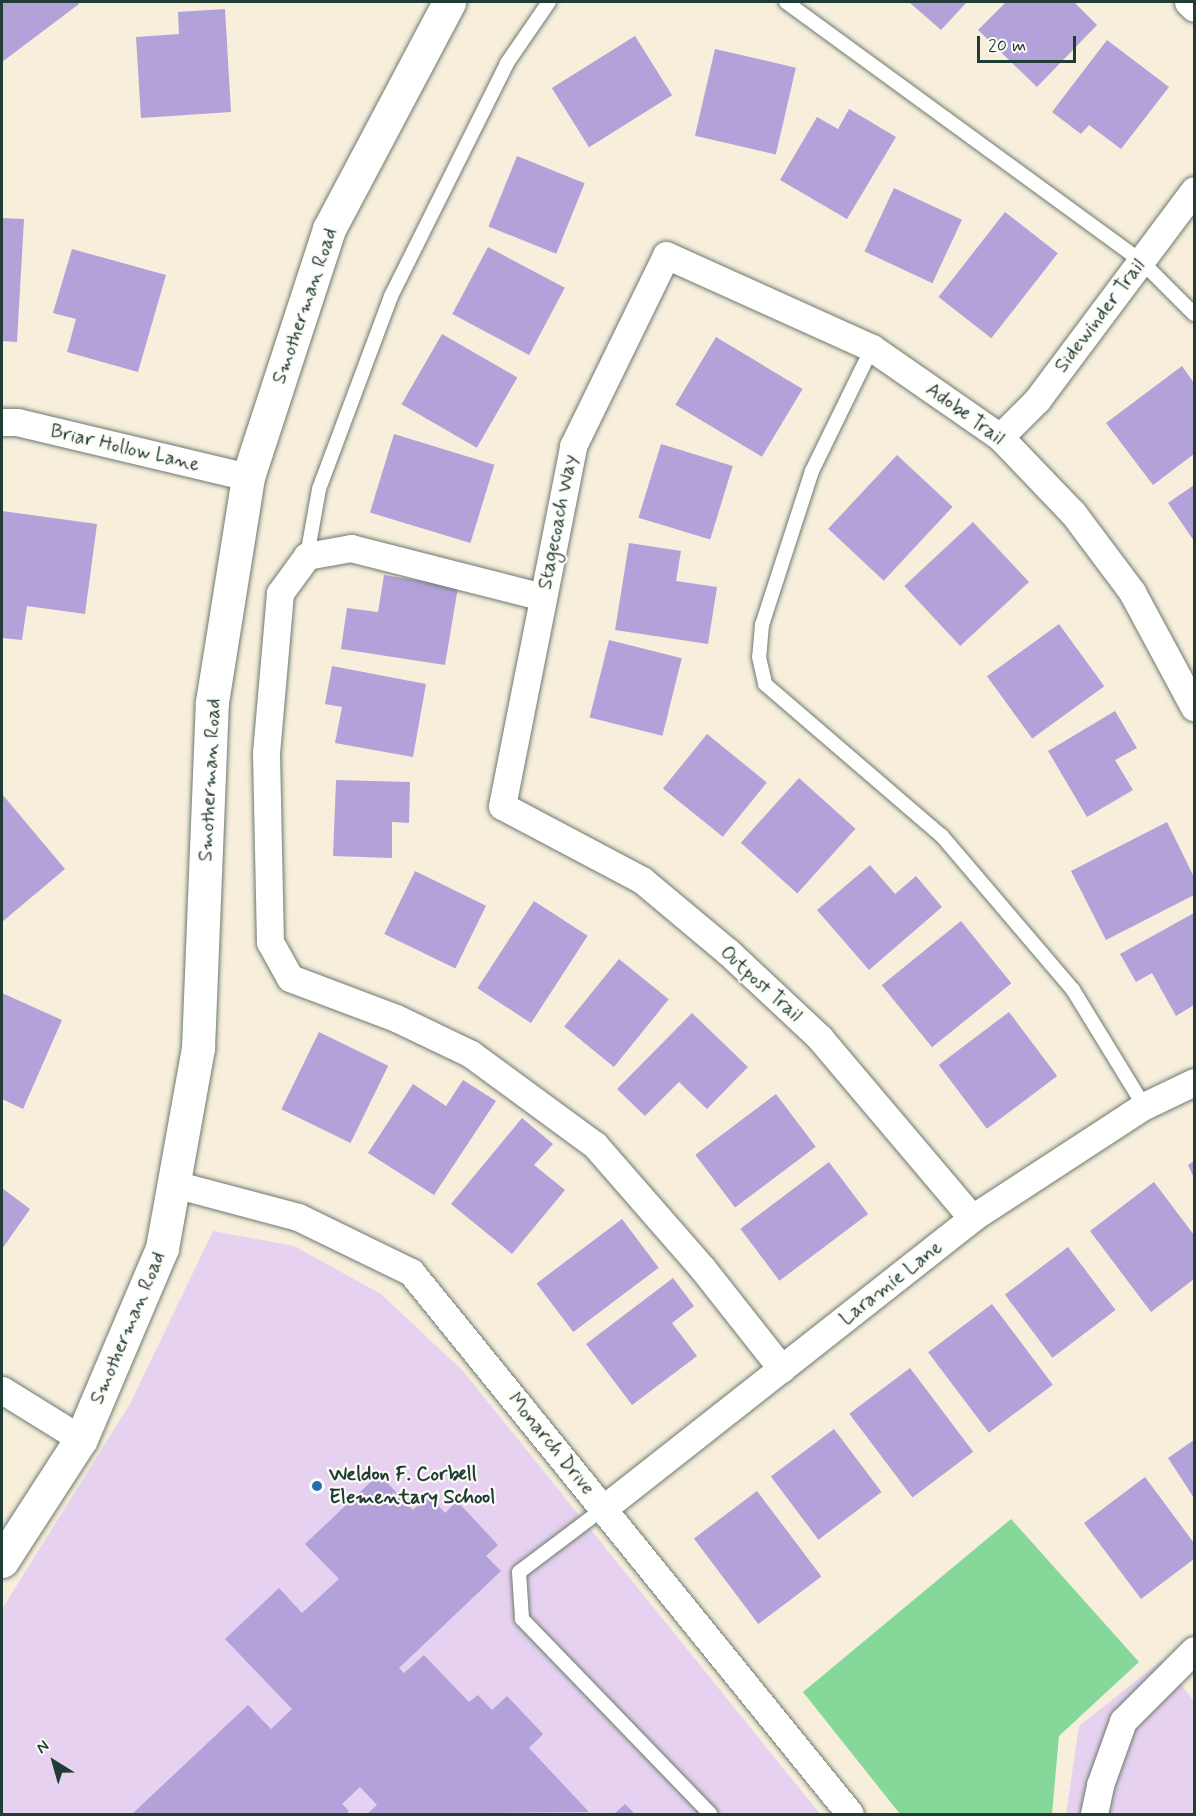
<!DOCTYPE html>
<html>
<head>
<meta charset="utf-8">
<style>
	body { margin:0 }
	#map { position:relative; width:1196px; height:1816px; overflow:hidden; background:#f7eedc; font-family:Mynerve,sans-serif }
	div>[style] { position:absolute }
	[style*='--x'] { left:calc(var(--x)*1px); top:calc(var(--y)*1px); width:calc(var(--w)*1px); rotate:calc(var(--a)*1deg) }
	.built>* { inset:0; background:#e6d2f0 }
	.green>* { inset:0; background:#85d89a }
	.building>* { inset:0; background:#b3a2d9; transform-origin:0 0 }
	.roads { filter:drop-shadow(0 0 2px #6b7b6f) drop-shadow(0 0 2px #6b7b6f) }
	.service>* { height:14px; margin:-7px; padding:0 7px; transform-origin:7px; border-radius:7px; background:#fff }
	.minor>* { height:27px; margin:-13.5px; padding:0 13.5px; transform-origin:13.5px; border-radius:13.5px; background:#fff }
	.tertiary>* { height:33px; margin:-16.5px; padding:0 16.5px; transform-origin:16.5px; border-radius:16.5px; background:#fff }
	.dots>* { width:16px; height:16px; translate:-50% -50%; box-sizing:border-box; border:3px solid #fdfcf7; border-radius:50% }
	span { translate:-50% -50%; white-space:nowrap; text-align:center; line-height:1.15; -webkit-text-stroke:4.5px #fdfcf7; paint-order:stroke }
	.street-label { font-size:20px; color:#1f3d34 }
	.poi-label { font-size:20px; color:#1f3d34; font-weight:700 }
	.left { translate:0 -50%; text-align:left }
	.frame { position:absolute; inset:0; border:3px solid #1f3d34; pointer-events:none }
	.north { position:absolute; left:24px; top:1732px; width:60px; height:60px; -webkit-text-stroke:4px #fdfcf7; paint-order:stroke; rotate:323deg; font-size:16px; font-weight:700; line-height:24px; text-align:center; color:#1f3d34 }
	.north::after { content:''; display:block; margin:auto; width:21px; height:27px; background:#1f3d34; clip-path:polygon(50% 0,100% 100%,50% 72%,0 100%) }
	.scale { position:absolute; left:977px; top:36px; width:99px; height:27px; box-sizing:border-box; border:3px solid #1f3d34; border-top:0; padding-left:8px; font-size:18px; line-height:21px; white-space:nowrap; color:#1f3d34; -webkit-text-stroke:4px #fdfcf7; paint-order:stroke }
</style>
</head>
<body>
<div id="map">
	<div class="built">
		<i style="clip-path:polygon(213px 1231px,294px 1246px,381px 1294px,462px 1370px,820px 1814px,2px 1814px,2px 1609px,130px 1404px)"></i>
		<i style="clip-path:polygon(1162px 1660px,1194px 1701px,1194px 1814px,1066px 1814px,1079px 1726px)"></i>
	</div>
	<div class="green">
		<i style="clip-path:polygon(1011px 1519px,1139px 1662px,1059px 1736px,1052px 1814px,900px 1814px,803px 1692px)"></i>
	</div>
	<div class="building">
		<i style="clip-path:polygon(2px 2px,77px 2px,79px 4px,2px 62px)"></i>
		<i style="clip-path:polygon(909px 2px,967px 2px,941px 30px)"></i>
		<i style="clip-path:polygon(1006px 2px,1074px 2px,1097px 25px,1037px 87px,978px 30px)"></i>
		<i style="clip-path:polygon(225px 9px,231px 112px,141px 118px,136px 37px,179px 34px,178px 12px)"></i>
		<i style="left:635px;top:36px;width:70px;height:98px;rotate:58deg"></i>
		<i style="clip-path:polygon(1107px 40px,1169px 87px,1121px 149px,1089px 125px,1081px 134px,1052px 112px)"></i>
		<i style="left:715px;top:49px;width:83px;height:89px;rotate:13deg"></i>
		<i style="clip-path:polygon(849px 109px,896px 137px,847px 219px,780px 180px,817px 117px,838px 129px)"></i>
		<i style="left:517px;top:156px;width:73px;height:76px;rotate:22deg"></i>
		<i style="left:894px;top:188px;width:75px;height:70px;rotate:25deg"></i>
		<i style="left:1005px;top:212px;width:67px;height:108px;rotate:38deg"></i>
		<i style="clip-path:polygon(2px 218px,24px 219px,17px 342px,2px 341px)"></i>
		<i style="left:488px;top:247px;width:87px;height:76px;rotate:28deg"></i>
		<i style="clip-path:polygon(72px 249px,166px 275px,138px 372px,67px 352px,76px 319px,53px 313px)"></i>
		<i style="left:442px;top:334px;width:87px;height:81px;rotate:30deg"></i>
		<i style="left:716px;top:337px;width:101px;height:79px;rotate:31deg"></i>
		<i style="clip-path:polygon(1182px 366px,1194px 383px,1194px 454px,1153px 485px,1106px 423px)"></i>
		<i style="left:394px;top:434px;width:105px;height:82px;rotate:17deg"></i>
		<i style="left:661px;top:444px;width:75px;height:77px;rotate:17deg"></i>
		<i style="left:897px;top:455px;width:76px;height:101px;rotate:43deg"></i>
		<i style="clip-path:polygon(1194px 485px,1194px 541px,1168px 503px)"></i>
		<i style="clip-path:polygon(2px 511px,97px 524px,85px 614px,27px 606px,22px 640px,2px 638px)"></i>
		<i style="left:973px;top:522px;width:82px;height:94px;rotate:47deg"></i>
		<i style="clip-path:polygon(629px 543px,681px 551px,676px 581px,717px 587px,708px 644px,615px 630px)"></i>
		<i style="clip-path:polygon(384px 575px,458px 587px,445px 665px,341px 649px,347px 608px,378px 612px)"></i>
		<i style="left:1059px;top:624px;width:77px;height:89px;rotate:54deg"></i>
		<i style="left:609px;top:640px;width:75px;height:80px;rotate:14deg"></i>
		<i style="clip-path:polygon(332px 666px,426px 684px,413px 757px,335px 743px,342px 707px,325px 704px)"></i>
		<i style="clip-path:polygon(1115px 711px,1137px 748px,1115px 760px,1133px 790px,1087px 817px,1048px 751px)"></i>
		<i style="left:707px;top:734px;width:77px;height:70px;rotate:39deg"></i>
		<i style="left:799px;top:778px;width:76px;height:87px;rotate:42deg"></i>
		<i style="clip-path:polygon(336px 780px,410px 782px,409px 823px,392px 822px,392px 858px,333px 856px)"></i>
		<i style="clip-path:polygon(2px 794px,65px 869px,2px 922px)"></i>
		<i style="clip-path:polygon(1167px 822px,1194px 877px,1194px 895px,1106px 940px,1071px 871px)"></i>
		<i style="clip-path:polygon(870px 865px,895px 894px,916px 876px,942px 907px,869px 970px,817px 910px)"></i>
		<i style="left:415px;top:871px;width:79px;height:70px;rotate:26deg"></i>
		<i style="left:534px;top:901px;width:64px;height:104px;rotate:33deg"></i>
		<i style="clip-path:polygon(1194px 913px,1194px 1005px,1176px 1016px,1152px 973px,1136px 982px,1120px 954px)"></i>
		<i style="left:961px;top:921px;width:80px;height:102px;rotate:51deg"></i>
		<i style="left:619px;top:959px;width:64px;height:87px;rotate:39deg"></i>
		<i style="clip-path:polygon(2px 993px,62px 1020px,23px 1109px,2px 1099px)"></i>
		<i style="left:1009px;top:1012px;width:80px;height:88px;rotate:53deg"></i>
		<i style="clip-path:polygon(692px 1013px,748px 1067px,707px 1109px,679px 1082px,645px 1116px,617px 1089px)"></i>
		<i style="left:319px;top:1032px;width:77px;height:86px;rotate:26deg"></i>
		<i style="clip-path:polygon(463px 1080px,496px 1101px,434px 1195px,368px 1153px,413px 1084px,446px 1106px)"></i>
		<i style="left:776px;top:1094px;width:66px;height:101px;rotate:53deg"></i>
		<i style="clip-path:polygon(522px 1118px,553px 1144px,534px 1165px,565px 1190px,512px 1254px,451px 1204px)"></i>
		<i style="clip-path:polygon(1194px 1161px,1194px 1178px,1188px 1165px)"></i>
		<i style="left:829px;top:1162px;width:65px;height:111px;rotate:53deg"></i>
		<i style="clip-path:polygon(1154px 1182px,1194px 1235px,1194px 1279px,1151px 1312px,1090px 1231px)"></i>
		<i style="clip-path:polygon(2px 1188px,30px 1209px,2px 1249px)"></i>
		<i style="left:622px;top:1219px;width:61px;height:107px;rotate:53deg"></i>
		<i style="left:1068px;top:1247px;width:79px;height:79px;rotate:53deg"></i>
		<i style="clip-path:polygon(673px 1278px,694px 1306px,672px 1323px,697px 1356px,632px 1405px,586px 1344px)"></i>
		<i style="left:992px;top:1304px;width:101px;height:80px;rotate:53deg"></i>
		<i style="left:910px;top:1368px;width:105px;height:76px;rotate:53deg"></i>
		<i style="left:834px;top:1429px;width:79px;height:79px;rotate:53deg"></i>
		<i style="clip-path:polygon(1194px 1440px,1194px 1498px,1168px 1458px)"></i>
		<i style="clip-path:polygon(379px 1474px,413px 1510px,429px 1495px,445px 1513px,457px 1501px,498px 1545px,486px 1556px,501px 1571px,399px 1668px,404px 1673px,424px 1655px,469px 1702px,478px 1695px,492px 1710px,507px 1696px,543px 1734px,529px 1748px,589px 1812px,367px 1814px,377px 1805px,360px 1787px,342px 1804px,349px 1811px,346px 1814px,132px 1814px,248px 1705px,271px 1729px,292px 1709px,225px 1639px,279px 1588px,302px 1613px,339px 1579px,305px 1544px)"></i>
		<i style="clip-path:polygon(1145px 1477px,1194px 1543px,1194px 1559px,1141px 1599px,1084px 1523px)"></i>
		<i style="left:757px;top:1491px;width:107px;height:79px;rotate:53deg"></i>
		<i style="clip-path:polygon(625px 1804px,635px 1814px,614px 1814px)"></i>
	</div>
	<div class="roads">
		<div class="service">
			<i style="--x:786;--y:2;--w:439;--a:36.1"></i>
			<i style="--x:1141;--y:261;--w:75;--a:45"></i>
			<i style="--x:872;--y:348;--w:137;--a:116"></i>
			<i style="--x:812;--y:471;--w:162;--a:108"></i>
			<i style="--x:762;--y:625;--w:32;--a:95"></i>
			<i style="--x:759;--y:657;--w:28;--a:77"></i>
			<i style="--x:765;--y:684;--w:233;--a:40.7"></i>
			<i style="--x:942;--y:836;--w:202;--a:49.6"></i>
			<i style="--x:1073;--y:990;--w:136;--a:58.5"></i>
			<i style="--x:307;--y:556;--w:68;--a:-79.8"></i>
			<i style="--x:319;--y:489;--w:206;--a:-69.5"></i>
			<i style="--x:391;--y:296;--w:260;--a:-63.5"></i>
			<i style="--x:507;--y:63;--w:74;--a:-55.5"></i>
			<i style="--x:604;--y:1508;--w:106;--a:143"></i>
			<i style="--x:519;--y:1572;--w:47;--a:86.3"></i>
			<i style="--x:522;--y:1619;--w:271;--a:46"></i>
		</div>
		<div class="minor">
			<i style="--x:1188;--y:2;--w:8;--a:45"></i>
			<i style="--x:2;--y:422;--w:15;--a:0"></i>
			<i style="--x:17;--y:422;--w:237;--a:13.4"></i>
			<i style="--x:1000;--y:437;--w:52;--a:-45"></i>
			<i style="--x:1037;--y:400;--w:262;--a:-53.2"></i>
			<i style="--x:543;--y:597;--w:198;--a:-165.7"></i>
			<i style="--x:351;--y:548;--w:45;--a:169.7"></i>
			<i style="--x:307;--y:556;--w:46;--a:126.1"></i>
			<i style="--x:280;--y:593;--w:161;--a:95"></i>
			<i style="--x:266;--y:753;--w:189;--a:88.8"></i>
			<i style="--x:270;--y:942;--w:41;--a:60.9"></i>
			<i style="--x:290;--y:978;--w:113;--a:20.7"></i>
			<i style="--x:396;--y:1018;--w:83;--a:25.6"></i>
			<i style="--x:471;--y:1054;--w:154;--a:36.3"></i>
			<i style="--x:595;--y:1145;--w:164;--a:48.9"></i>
			<i style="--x:703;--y:1269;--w:127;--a:51.7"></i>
			<i style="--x:174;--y:1184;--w:128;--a:14.9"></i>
			<i style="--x:298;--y:1217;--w:126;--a:26"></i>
			<i style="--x:411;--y:1272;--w:697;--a:50.99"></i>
			<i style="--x:972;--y:1218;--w:236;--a:-130.2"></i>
			<i style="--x:820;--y:1038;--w:126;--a:-136.9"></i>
			<i style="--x:728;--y:952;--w:112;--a:-140.1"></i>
			<i style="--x:642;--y:880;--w:158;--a:-152.1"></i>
			<i style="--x:502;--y:806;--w:367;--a:-78.8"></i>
			<i style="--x:573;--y:446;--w:212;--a:-64"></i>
			<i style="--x:666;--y:255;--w:226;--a:24.3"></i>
			<i style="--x:872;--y:348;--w:156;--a:34.8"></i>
			<i style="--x:1000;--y:437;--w:105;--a:46.2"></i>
			<i style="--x:1073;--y:513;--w:99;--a:53.2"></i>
			<i style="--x:1132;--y:592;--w:131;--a:61.7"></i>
			<i style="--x:2;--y:1390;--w:93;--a:31.8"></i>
			<i style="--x:604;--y:1508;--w:469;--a:-38.2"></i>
			<i style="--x:972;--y:1218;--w:205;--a:-33.1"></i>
			<i style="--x:1144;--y:1106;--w:55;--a:-25.6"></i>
			<i style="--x:1094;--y:1814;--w:30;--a:-78"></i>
			<i style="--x:1100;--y:1785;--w:68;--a:-70.2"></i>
			<i style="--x:1123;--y:1721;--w:100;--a:-45"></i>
		</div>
		<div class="tertiary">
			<i style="--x:2;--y:1561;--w:145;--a:-57.1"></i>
			<i style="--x:81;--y:1439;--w:207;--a:-67"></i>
			<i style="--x:162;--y:1248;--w:203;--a:-79.8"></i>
			<i style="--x:198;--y:1048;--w:346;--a:-87.7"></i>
			<i style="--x:212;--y:702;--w:228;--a:-80.9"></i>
			<i style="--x:248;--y:477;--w:261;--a:-71.9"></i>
			<i style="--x:329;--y:229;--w:257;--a:-62.1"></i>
		</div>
	</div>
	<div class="dots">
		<i style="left:317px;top:1486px;background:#1f6fb2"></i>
	</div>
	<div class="street-label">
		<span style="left:305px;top:306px;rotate:-71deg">Smotherman Road</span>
		<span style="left:1100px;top:316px;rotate:-53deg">Sidewinder Trail</span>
		<span style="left:965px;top:414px;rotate:36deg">Adobe Trail</span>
		<span style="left:125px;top:448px;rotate:13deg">Briar Hollow Lane</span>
		<span style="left:558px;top:522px;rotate:-79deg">Stagecoach Way</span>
		<span style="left:210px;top:780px;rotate:-87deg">Smotherman Road</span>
		<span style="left:761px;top:984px;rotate:42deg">Outpost Trail</span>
		<span style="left:891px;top:1283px;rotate:-38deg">Laramie Lane</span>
		<span style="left:128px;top:1328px;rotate:-67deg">Smotherman Road</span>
		<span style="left:551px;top:1444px;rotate:51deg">Monarch Drive</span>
	</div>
	<div class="poi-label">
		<span class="left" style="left:329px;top:1486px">Weldon F. Corbell<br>Elementary School</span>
	</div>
	<div class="frame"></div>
	<div class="north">N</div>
	<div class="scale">20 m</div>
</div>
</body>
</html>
